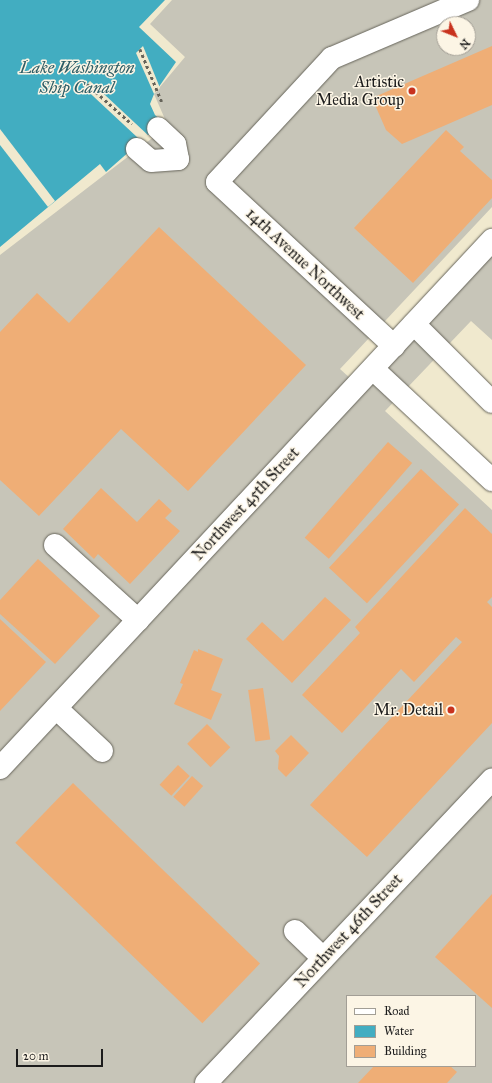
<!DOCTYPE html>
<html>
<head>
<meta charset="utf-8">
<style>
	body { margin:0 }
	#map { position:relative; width:492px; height:1083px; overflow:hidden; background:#f0e9ce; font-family:"IM FELL Great Primer",serif }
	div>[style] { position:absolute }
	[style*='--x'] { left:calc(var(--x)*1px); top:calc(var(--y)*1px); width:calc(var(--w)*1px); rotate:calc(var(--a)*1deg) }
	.industrial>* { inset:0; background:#c7c5b8 }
	.water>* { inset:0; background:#42adc1 }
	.pier>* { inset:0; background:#f0e9ce; transform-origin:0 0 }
	.building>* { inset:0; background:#efae76; transform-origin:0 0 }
	.path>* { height:2.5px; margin-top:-1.25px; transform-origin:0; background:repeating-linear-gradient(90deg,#66645a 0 3px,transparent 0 6px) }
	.roads { filter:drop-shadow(0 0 1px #66645a) drop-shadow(0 0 1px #66645a) }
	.minor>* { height:22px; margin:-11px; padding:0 11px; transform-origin:11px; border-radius:11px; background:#fff }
	.dots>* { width:11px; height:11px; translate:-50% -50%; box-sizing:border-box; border:2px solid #fcf5e5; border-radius:50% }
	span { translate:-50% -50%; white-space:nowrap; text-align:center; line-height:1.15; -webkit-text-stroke:3px #fcf5e5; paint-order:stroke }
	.poi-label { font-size:16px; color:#1c1c1c }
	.right { translate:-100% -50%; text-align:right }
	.street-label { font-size:16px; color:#1c1c1c }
	.water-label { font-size:17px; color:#2d5d66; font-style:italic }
	.legend { position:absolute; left:346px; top:995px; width:130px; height:72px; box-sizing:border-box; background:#fcf5e5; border:1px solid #a29e95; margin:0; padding:5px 7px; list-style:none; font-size:12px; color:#1c1c1c }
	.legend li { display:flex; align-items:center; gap:8px; height:20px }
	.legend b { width:20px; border:1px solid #a29e95 }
	.north { position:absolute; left:436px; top:16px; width:40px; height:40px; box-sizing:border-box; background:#fcf5e5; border:1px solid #a29e95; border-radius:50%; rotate:133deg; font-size:11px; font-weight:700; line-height:16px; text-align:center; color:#1c1c1c }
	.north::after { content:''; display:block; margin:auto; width:14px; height:18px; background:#c8321e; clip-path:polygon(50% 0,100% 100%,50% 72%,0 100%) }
	.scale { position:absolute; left:16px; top:1049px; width:87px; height:18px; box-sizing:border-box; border:2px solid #1c1c1c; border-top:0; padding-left:5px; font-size:12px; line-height:14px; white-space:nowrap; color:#1c1c1c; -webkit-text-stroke:3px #fcf5e5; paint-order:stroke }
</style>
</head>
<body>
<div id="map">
	<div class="industrial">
		<i style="clip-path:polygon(evenodd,172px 0,492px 0,492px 207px,340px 369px,362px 389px,492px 250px,492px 340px,471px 321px,385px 411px,492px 510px,492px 1083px,0 1083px,0 255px,168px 126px,154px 94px,185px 57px,150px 24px,172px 0,444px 24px,468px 24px,468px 48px,444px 48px,444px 24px,172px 0,347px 996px,475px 996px,475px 1066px,347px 1066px,347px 996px)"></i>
	</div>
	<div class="water">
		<i style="clip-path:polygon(0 0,165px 0,139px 27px,176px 62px,154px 94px,150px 104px,155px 115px,163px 122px,106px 172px,100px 164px,0 247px)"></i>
	</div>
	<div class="pier">
		<i style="clip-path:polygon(143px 46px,160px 88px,154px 94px,136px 53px)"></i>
		<i style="left:90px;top:81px;width:81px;height:9px;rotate:43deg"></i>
		<i style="clip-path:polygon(0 129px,55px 201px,48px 207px,0 145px)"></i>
	</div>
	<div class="building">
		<i style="clip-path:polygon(492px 46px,492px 105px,402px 144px,386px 130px,372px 98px)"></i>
		<i style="clip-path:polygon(446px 130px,464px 147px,460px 151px,492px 180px,492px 198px,413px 283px,354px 228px)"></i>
		<i style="clip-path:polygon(159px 227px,306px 365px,188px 491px,121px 429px,39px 516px,0 480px,0 332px,37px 293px,69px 323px)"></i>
		<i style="left:388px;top:442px;width:32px;height:127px;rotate:41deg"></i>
		<i style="left:421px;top:469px;width:52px;height:135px;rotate:43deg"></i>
		<i style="clip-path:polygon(101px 488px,137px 522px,159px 499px,172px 511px,165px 518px,180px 531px,130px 584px,98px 554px,94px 559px,63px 529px)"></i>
		<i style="clip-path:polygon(465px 508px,492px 534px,492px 597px,487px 602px,492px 607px,492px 723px,367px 857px,310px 805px,462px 642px,456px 637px,414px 682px,401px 669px,342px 733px,302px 695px,360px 633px,355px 627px)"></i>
		<i style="clip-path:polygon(38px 559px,100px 616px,55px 664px,0 614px,0 600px)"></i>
		<i style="clip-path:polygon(325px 597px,351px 620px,292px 683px,246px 639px,262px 622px,283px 641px)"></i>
		<i style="clip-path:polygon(0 619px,46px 662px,0 711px)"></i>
		<i style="clip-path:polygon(198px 649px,223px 659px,211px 690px,222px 694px,211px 720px,174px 704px,183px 684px,180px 683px,194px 650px,198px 652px)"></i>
		<i style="left:263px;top:688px;width:52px;height:15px;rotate:82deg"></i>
		<i style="left:207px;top:724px;width:33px;height:28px;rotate:45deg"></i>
		<i style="clip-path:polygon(291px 735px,309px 753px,286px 777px,278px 769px,279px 756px,275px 751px)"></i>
		<i style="left:178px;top:765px;width:16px;height:27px;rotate:43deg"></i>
		<i style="left:192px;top:776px;width:15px;height:28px;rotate:42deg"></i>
		<i style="left:73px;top:783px;width:260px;height:83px;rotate:44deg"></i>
		<i style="clip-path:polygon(492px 894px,492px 1008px,435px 957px)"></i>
		<i style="clip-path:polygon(374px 1066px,450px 1066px,457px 1072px,447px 1083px,358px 1083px)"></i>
	</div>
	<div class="path">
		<i style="--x:140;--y:49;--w:57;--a:67.5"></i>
		<i style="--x:87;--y:84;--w:60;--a:41.6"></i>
	</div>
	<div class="roads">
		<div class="minor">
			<i style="--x:137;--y:149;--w:18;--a:41"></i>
			<i style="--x:151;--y:161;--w:27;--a:-4"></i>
			<i style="--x:178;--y:159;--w:15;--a:-101"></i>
			<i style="--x:175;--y:144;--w:23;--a:-137"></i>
			<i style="--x:414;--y:324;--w:110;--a:45"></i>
			<i style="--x:394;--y:346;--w:241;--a:-137.2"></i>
			<i style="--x:217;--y:182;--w:169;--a:-47.2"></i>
			<i style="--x:332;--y:58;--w:148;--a:-23.1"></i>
			<i style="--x:373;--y:369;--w:163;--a:43"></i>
			<i style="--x:55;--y:545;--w:112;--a:42.1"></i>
			<i style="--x:56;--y:708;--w:63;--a:43.1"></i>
			<i style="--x:0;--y:768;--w:722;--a:-47.02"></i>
			<i style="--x:295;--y:931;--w:39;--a:44"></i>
			<i style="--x:206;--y:1083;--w:417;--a:-46.7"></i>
		</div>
	</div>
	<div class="dots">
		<i style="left:412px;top:91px;background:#c8321e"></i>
		<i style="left:451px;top:710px;background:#c8321e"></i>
	</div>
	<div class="poi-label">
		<span class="right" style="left:404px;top:91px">Artistic<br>Media Group</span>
		<span class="right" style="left:443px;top:710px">Mr. Detail</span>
	</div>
	<div class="street-label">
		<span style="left:305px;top:264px;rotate:43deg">14th Avenue Northwest</span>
		<span style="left:246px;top:504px;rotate:-47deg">Northwest 45th Street</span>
		<span style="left:349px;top:931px;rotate:-47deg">Northwest 46th Street</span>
	</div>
	<div class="water-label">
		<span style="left:77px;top:78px">Lake Washington<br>Ship Canal</span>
	</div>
	<ul class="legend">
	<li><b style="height:5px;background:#fff"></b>Road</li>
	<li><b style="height:11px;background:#42adc1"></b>Water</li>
	<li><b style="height:11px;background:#efae76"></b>Building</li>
	</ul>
	<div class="north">N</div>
	<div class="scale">20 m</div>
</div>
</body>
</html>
